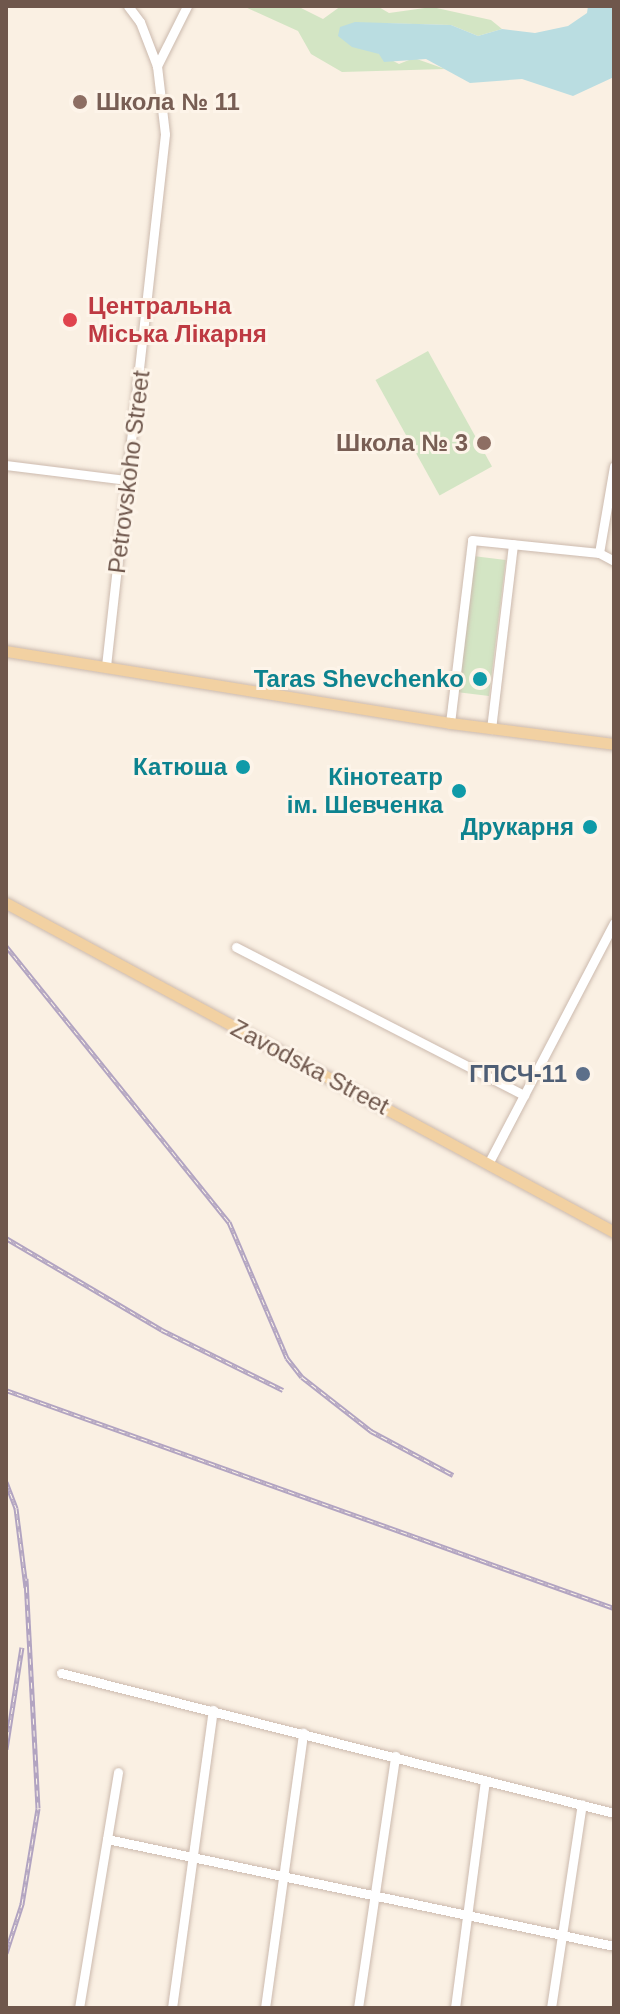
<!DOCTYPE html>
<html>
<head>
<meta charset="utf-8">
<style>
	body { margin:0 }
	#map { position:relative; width:620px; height:2014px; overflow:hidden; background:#faf0e3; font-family:Arial,sans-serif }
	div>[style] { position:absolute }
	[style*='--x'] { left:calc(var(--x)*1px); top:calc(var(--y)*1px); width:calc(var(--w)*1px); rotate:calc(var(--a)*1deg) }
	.green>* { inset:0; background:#d3e5c4; transform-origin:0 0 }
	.water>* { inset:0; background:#badde1 }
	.roads { filter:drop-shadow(0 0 2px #ccbaae) drop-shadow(0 0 2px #ccbaae) }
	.minor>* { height:9px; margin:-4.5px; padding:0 4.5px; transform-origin:4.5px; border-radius:4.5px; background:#fff }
	.major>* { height:11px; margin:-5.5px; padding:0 5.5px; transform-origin:5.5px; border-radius:5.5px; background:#f2d1a2 }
	.rail>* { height:5px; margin-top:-2.5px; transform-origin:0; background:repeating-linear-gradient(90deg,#fdf4e9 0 6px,#b2a4c1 0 12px); box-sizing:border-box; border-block:2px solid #b2a4c1 }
	.dots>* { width:22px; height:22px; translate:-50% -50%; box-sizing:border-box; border:4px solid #fdf4e9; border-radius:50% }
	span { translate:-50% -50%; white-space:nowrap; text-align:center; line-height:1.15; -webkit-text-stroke:6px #fdf4e9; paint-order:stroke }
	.education-label { font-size:24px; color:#785e54; font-weight:700 }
	.left { translate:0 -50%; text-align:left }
	.right { translate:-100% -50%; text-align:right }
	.health-label { font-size:24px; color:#be3a42; font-weight:700 }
	.street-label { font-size:24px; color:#6f574c }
	.culture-label { font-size:24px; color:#0d838f; font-weight:700 }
	.service-label { font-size:24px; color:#4e5e75; font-weight:700 }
	.frame { position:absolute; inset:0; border:8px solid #6f574c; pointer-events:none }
</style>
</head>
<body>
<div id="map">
	<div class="green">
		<i style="clip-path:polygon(243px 6px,297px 6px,323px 19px,341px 6px,377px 6px,389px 13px,432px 7px,491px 20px,502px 29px,478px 36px,451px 25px,379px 23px,352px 47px,366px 47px,399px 64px,414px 58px,445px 69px,342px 72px,311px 54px,298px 31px)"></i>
		<i style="left:428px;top:351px;width:132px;height:60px;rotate:61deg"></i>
		<i style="left:473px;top:556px;width:33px;height:137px;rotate:7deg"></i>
	</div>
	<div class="water">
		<i style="clip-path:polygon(588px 6px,614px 6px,614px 77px,573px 96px,522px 79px,470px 83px,426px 59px,384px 62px,379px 54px,352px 47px,338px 36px,340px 27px,355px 22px,451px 25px,478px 36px,502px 29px,535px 33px,568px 26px,587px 13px)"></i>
	</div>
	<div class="roads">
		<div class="minor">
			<i style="--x:157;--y:66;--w:67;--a:-63.4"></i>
			<i style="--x:6;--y:465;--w:122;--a:7.1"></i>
			<i style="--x:599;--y:553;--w:17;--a:28"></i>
			<i style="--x:106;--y:666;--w:535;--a:-83.67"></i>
			<i style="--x:165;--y:134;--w:68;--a:-96.7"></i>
			<i style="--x:157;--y:66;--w:47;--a:-111.1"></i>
			<i style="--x:140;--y:22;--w:20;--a:-127"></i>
			<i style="--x:450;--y:723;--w:184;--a:-83.1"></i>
			<i style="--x:472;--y:540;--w:128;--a:5.8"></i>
			<i style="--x:599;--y:553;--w:88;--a:-80.2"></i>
			<i style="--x:491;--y:729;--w:186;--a:-83.2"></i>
			<i style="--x:236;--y:947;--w:324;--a:27.2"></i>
			<i style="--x:488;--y:1164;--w:272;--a:-62.4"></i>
			<i style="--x:61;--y:1673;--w:570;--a:14.21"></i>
			<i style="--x:107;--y:1839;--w:518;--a:11.92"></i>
			<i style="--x:79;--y:2008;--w:239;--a:-80.6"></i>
			<i style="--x:172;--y:2008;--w:301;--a:-82.2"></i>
			<i style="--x:265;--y:2008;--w:278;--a:-82.1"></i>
			<i style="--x:358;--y:2008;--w:255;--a:-81.6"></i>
			<i style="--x:455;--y:2008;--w:229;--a:-82.5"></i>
			<i style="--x:551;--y:2008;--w:206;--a:-81.4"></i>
		</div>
		<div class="major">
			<i style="--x:6;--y:651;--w:450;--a:9.2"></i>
			<i style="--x:450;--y:723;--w:165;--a:7.3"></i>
			<i style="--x:6;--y:903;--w:691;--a:28.42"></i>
		</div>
	</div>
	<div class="rail">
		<i style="--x:6;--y:946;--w:355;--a:51.1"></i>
		<i style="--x:229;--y:1222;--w:148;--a:66.9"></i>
		<i style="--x:287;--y:1358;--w:24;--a:52"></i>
		<i style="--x:302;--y:1377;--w:88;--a:38"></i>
		<i style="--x:371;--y:1431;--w:93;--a:28.2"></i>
		<i style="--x:6;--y:1238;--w:181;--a:30.5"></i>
		<i style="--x:162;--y:1330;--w:135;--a:26.4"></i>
		<i style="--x:6;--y:1390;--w:646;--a:19.73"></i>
		<i style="--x:6;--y:1482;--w:28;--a:69"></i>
		<i style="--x:16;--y:1508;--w:80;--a:82.8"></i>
		<i style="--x:6;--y:1749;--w:103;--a:-81.1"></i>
		<i style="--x:6;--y:1953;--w:52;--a:-71.9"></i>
		<i style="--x:22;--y:1904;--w:97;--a:-80.5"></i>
		<i style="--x:38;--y:1808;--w:230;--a:-93"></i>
	</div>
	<div class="dots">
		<i style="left:80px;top:102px;background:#8d6e63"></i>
		<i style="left:70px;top:320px;background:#e0444e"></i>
		<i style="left:484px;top:443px;background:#8d6e63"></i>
		<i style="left:480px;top:679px;background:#0f9aa8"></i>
		<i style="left:243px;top:767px;background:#0f9aa8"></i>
		<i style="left:459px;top:791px;background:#0f9aa8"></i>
		<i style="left:590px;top:827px;background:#0f9aa8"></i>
		<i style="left:583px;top:1074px;background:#5c6f8a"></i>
	</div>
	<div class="education-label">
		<span class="left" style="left:96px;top:102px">Школа № 11</span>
		<span class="right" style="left:468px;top:443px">Школа № 3</span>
	</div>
	<div class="health-label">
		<span class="left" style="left:88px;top:320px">Центральна<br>Міська Лікарня</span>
	</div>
	<div class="street-label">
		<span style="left:129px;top:472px;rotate:-83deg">Petrovskoho Street</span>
		<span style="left:310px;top:1067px;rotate:28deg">Zavodska Street</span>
	</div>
	<div class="culture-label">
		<span class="right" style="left:464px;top:679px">Taras Shevchenko</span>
		<span class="right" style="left:227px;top:767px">Катюша</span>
		<span class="right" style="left:443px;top:791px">Кінотеатр<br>ім. Шевченка</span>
		<span class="right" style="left:574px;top:827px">Друкарня</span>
	</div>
	<div class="service-label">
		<span class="right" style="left:567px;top:1074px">ГПСЧ-11</span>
	</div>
	<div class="frame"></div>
</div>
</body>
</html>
